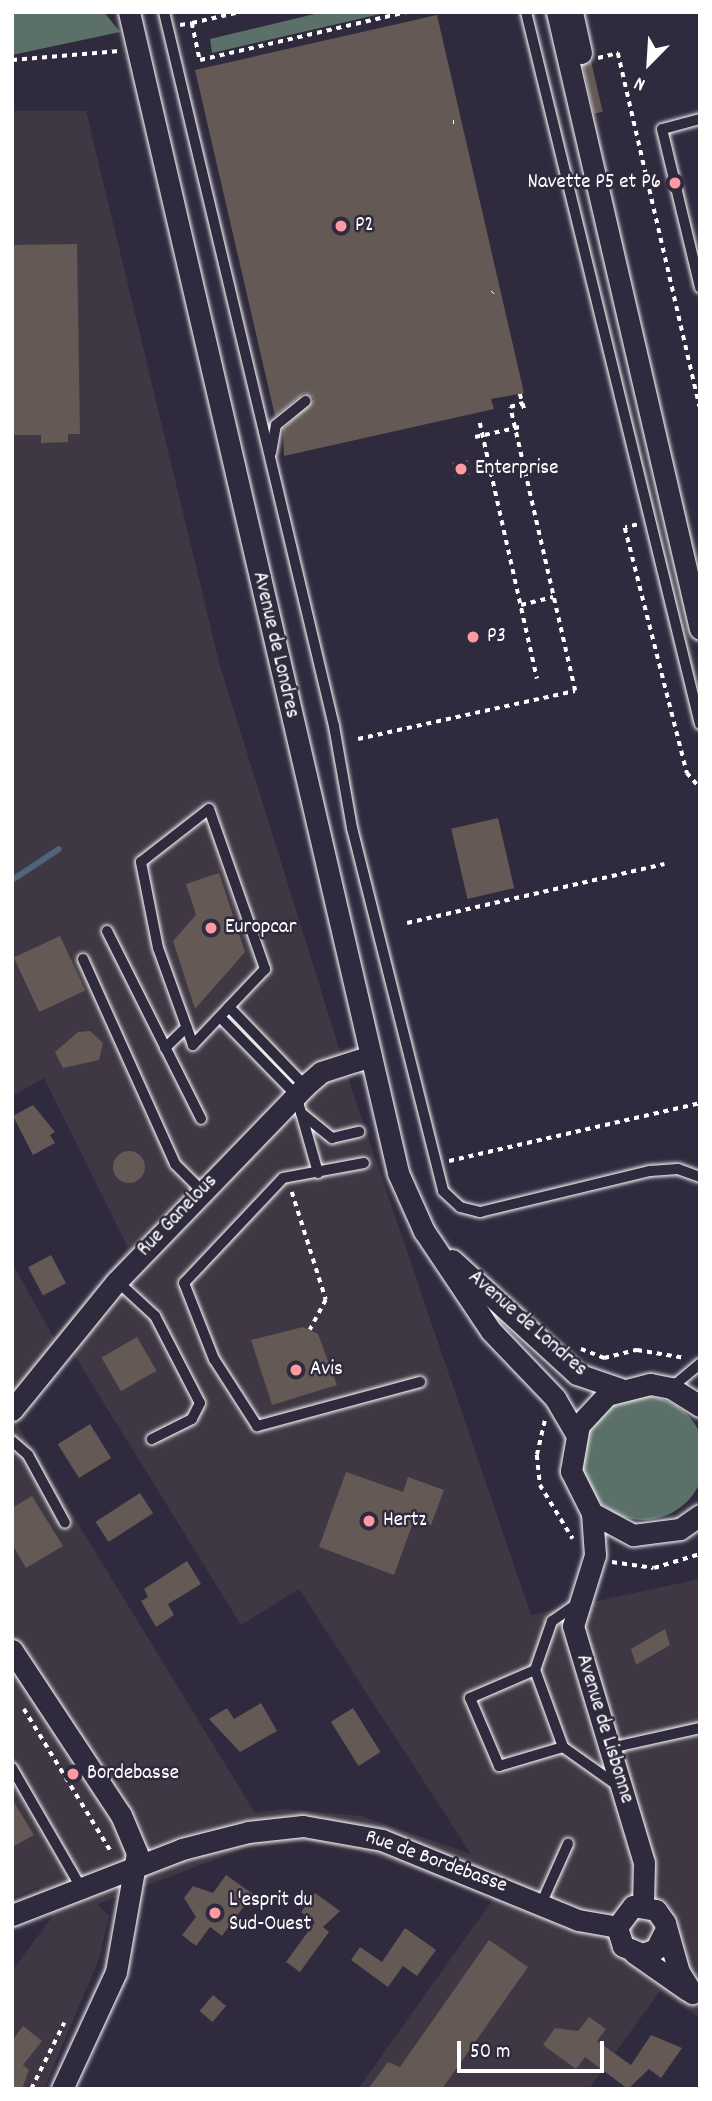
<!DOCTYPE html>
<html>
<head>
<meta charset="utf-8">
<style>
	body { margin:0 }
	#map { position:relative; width:712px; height:2101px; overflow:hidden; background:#2f2a3d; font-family:Dekko,sans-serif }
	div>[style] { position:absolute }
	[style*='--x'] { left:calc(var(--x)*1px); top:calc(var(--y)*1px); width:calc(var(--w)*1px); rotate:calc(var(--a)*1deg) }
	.built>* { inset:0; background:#3f3844 }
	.green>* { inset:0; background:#5b7069 }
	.round { border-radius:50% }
	.stream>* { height:6px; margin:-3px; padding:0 3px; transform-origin:3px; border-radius:3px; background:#52637c }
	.building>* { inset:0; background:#645954; transform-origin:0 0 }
	.path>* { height:3.5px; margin-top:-1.75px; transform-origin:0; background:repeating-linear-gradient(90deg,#fff 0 5px,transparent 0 10px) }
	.roads { filter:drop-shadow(0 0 2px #fff) drop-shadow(0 0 2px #fff) }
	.lane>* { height:10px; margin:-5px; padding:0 5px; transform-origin:5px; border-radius:5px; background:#2f2a3d }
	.street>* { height:21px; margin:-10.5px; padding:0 10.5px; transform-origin:10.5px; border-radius:10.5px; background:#2f2a3d }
	.dots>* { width:19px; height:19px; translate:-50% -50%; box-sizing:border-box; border:4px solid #2f2a3d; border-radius:50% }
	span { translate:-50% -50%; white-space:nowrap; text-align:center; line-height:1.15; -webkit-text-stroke:5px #2f2a3d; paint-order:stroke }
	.poi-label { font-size:21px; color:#fff }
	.right { translate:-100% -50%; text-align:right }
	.left { translate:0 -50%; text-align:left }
	.street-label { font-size:21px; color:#fff }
	.frame { position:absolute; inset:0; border:14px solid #fff; pointer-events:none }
	.north { position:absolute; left:614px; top:28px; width:70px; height:70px; -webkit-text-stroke:5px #2f2a3d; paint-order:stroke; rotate:204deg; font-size:19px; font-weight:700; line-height:28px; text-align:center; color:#fff }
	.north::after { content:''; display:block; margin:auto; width:24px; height:32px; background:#fff; clip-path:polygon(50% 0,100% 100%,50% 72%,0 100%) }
	.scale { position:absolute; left:457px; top:2041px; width:147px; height:32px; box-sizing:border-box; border:4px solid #fff; border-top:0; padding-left:9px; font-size:21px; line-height:24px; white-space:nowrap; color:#fff; -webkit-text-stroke:5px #2f2a3d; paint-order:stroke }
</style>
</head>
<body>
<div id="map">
	<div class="built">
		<i style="clip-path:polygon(evenodd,12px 111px,86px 111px,220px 666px,352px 1090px,531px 1615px,700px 1579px,700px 2018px,660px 1991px,589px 2089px,358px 2089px,494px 1898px,360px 1851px,310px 1841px,245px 1848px,98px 1904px,109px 1916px,99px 1959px,44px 2089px,12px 2089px,12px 1971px,52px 1917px,39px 1887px,12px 1898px,12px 1263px,54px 1338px,128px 1248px,44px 1078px,12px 1096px,12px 111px,73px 1353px,241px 1625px,299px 1589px,471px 1854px,361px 1816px,284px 1809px,255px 1813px,17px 1424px,73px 1353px)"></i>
	</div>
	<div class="green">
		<i style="clip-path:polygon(12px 12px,104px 12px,120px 32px,12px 55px)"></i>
		<i style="clip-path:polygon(323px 12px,389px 12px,212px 53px,210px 39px)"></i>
		<i class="round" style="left:581px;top:1396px;width:124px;height:124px"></i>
	</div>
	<div class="stream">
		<i style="--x:12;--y:880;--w:56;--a:-33.4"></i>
	</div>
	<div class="building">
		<i style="clip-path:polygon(437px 15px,524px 393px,491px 399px,494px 409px,284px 456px,283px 429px,314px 399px,304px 393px,275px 416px,195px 70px)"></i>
		<i style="left:591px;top:61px;width:52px;height:9px;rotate:77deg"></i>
		<i style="clip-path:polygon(77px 244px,80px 434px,68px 434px,68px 442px,41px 443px,41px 435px,12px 435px,12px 245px)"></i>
		<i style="left:468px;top:460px;width:15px;height:16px;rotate:82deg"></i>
		<i style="left:498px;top:818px;width:72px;height:48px;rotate:77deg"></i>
		<i style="clip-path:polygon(219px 873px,245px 952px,195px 1009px,173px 941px,196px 915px,186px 884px)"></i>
		<i style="left:60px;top:936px;width:60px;height:51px;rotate:65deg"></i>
		<i style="clip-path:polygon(90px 1031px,103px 1043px,99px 1060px,63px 1068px,55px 1052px,78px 1032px)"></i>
		<i style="clip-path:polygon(33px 1105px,55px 1132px,50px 1135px,55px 1143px,33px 1155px,13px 1116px)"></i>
		<i class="round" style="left:113px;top:1151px;width:32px;height:32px"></i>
		<i style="left:51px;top:1255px;width:32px;height:26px;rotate:62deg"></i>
		<i style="clip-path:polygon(303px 1327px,318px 1334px,337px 1385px,272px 1405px,251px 1340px)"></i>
		<i style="left:137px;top:1337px;width:39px;height:41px;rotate:60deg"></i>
		<i style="left:90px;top:1424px;width:40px;height:38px;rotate:58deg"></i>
		<i style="clip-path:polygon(346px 1472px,403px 1492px,408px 1477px,444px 1490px,431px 1525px,414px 1520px,394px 1575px,319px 1547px)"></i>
		<i style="left:140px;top:1493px;width:24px;height:53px;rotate:57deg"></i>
		<i style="clip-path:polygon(32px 1496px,63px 1546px,26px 1568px,12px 1544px,12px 1508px)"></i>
		<i style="clip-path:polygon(187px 1561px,201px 1584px,168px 1604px,174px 1615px,156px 1627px,141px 1601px,148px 1597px,144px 1589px)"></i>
		<i style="clip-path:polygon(665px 1629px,670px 1645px,636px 1665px,631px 1649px)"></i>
		<i style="clip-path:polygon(261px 1703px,277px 1731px,240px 1752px,209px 1719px,227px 1708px,234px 1719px)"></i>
		<i style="left:353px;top:1708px;width:52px;height:26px;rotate:58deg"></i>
		<i style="clip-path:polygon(12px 1799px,34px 1835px,12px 1847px)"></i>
		<i style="clip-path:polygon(226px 1875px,253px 1894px,222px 1936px,210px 1927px,196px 1946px,182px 1935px,196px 1917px,184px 1898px,193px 1886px,213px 1893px)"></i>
		<i style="clip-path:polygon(315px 1893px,340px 1911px,323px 1927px,329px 1932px,300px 1972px,286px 1962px,315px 1922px,301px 1912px)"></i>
		<i style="clip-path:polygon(405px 1928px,436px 1950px,417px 1976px,403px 1966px,388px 1987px,351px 1960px,360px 1947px,382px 1962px)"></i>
		<i style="clip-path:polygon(489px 1940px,528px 1967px,442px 2089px,368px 2089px,388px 2062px,400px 2067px)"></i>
		<i style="left:213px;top:1995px;width:17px;height:21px;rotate:40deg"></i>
		<i style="clip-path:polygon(589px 2017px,606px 2029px,597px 2041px,631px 2065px,651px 2035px,682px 2048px,661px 2078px,649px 2069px,628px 2089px,585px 2057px,576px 2069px,543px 2045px,555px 2028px,578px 2031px)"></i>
		<i style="clip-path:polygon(23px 2026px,42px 2041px,23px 2065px,29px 2070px,22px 2089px,12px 2089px,12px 2041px)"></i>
	</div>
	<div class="path">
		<i style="--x:192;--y:23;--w:49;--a:-12.9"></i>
		<i style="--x:180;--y:25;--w:12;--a:-9"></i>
		<i style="--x:192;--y:23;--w:38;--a:78"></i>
		<i style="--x:200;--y:60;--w:212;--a:-13.1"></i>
		<i style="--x:598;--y:58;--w:21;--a:-14"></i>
		<i style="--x:618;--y:53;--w:363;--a:77"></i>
		<i style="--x:12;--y:60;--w:108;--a:-4.8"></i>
		<i style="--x:453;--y:122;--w:1;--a:0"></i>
		<i style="--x:492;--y:293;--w:1;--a:-45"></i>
		<i style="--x:520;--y:394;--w:19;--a:74"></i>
		<i style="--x:480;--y:423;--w:262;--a:77.4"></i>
		<i style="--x:475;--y:437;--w:46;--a:-12.5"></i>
		<i style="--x:637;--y:525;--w:12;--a:166"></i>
		<i style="--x:625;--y:528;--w:253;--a:75.8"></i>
		<i style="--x:687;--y:773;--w:20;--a:49"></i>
		<i style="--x:521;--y:605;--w:33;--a:-14"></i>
		<i style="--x:358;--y:739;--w:222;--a:-12.5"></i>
		<i style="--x:575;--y:691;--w:291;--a:-102.9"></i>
		<i style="--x:510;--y:407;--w:14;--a:-17"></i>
		<i style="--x:407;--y:923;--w:264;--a:-12.9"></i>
		<i style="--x:449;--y:1161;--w:258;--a:-13"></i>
		<i style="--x:292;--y:1192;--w:113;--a:72.5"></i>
		<i style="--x:326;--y:1300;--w:34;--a:118"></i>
		<i style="--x:581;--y:1349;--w:26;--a:21"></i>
		<i style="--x:604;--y:1358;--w:34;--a:-14"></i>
		<i style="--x:637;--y:1350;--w:49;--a:9.5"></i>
		<i style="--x:545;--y:1421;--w:35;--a:103"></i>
		<i style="--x:537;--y:1455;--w:30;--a:84"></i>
		<i style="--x:540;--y:1485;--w:63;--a:58.6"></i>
		<i style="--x:612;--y:1562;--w:42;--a:8.1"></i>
		<i style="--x:654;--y:1568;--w:48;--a:-16.9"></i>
		<i style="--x:24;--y:1709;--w:169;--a:58.6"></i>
		<i style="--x:31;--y:2089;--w:74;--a:-63.4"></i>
	</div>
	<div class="roads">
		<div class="lane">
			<i style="--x:164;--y:12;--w:734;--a:76.61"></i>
			<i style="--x:334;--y:726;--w:104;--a:80"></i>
			<i style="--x:352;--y:828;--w:374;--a:75.9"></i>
			<i style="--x:443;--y:1191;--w:23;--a:43"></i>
			<i style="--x:460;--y:1207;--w:21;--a:14"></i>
			<i style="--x:480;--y:1212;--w:175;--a:-13.6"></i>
			<i style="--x:650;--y:1171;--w:28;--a:-4"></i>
			<i style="--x:678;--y:1169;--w:23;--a:20"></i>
			<i style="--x:526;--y:12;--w:733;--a:76.27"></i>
			<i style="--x:700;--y:119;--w:39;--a:165"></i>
			<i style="--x:662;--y:129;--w:163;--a:76.5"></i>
			<i style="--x:271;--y:453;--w:28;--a:-80"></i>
			<i style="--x:276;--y:425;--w:38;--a:-39"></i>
			<i style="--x:209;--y:809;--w:170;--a:70.7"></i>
			<i style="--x:265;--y:969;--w:105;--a:133.5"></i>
			<i style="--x:193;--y:1045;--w:103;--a:-109.8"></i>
			<i style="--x:158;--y:948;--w:88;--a:-101.2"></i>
			<i style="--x:141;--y:862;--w:86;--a:-37.9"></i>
			<i style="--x:107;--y:931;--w:210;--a:63.4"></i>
			<i style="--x:83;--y:959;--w:225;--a:65.8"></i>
			<i style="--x:175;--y:1164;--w:38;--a:45"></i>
			<i style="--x:229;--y:1007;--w:110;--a:46.1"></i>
			<i style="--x:220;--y:1017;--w:109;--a:45.7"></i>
			<i style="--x:296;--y:1095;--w:81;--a:74.2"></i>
			<i style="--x:165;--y:1048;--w:30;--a:-44"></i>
			<i style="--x:301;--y:1113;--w:40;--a:39"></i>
			<i style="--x:332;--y:1138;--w:28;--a:-13"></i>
			<i style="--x:364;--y:1163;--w:82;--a:169.5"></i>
			<i style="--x:283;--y:1178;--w:144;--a:133.3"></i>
			<i style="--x:184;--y:1283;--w:82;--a:68.5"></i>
			<i style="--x:214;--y:1359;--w:80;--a:57.3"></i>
			<i style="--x:257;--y:1426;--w:169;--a:-15.1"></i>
			<i style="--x:117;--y:1281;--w:52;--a:42.6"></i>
			<i style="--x:155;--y:1316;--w:98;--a:62.7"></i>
			<i style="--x:200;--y:1403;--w:18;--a:117"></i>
			<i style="--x:192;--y:1419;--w:45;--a:153.4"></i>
			<i style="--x:671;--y:1388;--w:38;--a:-40"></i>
			<i style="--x:12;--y:1441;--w:21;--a:41"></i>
			<i style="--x:28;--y:1455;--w:77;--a:61.4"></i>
			<i style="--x:578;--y:1603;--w:32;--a:145"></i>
			<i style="--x:552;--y:1621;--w:52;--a:109.1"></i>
			<i style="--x:535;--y:1670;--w:82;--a:70"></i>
			<i style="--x:563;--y:1747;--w:67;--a:35.3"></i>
			<i style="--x:535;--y:1670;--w:71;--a:156.7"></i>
			<i style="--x:470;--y:1698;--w:74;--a:66.9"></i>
			<i style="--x:499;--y:1766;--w:67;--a:-16.5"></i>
			<i style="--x:610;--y:1748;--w:92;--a:-12.5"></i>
			<i style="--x:12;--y:1768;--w:140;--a:60"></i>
			<i style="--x:542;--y:1902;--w:64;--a:-65.9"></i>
		</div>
		<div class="street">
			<i style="--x:129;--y:12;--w:1192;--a:76.95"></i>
			<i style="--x:398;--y:1173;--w:64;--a:65.9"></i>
			<i style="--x:424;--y:1231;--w:120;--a:56.2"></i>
			<i style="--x:491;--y:1331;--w:93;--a:46.3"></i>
			<i style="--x:555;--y:1398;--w:42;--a:59.7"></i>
			<i style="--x:557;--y:12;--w:633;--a:76.95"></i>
			<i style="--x:572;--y:12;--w:42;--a:77.6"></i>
			<i style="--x:452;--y:1260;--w:169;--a:42.4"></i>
			<i style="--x:577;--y:1374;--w:46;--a:18.8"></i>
			<i style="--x:700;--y:1406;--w:34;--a:-148"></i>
			<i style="--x:671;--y:1388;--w:21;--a:-169"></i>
			<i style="--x:650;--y:1384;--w:44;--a:165.7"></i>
			<i style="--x:607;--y:1395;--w:41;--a:133"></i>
			<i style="--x:579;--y:1425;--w:47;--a:99.9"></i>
			<i style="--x:571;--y:1471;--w:47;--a:63.4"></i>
			<i style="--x:592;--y:1513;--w:47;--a:28.2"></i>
			<i style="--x:633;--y:1535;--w:47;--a:-7.3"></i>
			<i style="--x:680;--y:1529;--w:24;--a:-35"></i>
			<i style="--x:12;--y:1410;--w:166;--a:-50.9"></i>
			<i style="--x:117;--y:1281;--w:271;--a:-46"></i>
			<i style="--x:305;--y:1086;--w:21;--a:-41"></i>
			<i style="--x:321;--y:1072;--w:52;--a:-17.7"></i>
			<i style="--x:592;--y:1513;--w:42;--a:85.9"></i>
			<i style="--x:595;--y:1555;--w:74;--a:107.2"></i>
			<i style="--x:573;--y:1626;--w:247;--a:73.3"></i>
			<i style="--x:644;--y:1863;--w:42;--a:91.4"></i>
			<i style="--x:12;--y:1650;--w:198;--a:56.6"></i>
			<i style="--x:121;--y:1815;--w:41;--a:67.2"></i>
			<i style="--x:137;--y:1853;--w:121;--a:100"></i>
			<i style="--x:116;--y:1972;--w:129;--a:114.8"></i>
			<i style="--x:12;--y:1915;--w:182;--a:-21.2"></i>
			<i style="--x:182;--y:1849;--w:68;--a:-14.4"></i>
			<i style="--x:248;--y:1832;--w:55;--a:-6.2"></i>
			<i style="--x:303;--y:1826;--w:80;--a:10"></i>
			<i style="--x:382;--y:1840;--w:212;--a:22.2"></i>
			<i style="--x:578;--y:1920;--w:40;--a:10"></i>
			<i style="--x:666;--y:1929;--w:22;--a:117"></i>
			<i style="--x:656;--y:1949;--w:15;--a:160"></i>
			<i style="--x:642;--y:1954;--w:21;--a:-157"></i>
			<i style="--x:623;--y:1946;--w:20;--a:-108"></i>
			<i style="--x:617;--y:1927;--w:26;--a:-53"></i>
			<i style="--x:633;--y:1906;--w:23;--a:10"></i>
			<i style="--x:656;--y:1910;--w:16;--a:55"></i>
			<i style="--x:665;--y:1923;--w:51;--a:74.1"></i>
			<i style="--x:679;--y:1972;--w:25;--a:58"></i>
			<i style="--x:634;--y:1953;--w:65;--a:34.9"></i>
		</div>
	</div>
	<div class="dots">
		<i style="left:675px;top:183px;background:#ff9aa2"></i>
		<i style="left:341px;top:226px;background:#ff9aa2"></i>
		<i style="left:461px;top:469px;background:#ff9aa2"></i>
		<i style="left:473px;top:637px;background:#ff9aa2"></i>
		<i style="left:211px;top:928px;background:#ff9aa2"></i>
		<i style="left:296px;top:1370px;background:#ff9aa2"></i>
		<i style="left:369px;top:1521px;background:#ff9aa2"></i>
		<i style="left:73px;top:1774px;background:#ff9aa2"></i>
		<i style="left:215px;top:1913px;background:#ff9aa2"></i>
	</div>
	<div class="poi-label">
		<span class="right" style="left:661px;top:183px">Navette P5 et P6</span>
		<span class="left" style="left:355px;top:226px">P2</span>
		<span class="left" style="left:475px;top:469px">Enterprise</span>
		<span class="left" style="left:487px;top:637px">P3</span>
		<span class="left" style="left:225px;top:928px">Europcar</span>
		<span class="left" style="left:310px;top:1370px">Avis</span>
		<span class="left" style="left:383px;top:1521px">Hertz</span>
		<span class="left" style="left:87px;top:1774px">Bordebasse</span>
		<span class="left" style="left:229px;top:1913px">L'esprit du<br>Sud-Ouest</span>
	</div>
	<div class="street-label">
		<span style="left:275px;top:645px;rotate:77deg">Avenue de Londres</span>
		<span style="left:178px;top:1216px;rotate:-46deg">Rue Ganelous</span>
		<span style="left:527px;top:1324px;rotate:41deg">Avenue de Londres</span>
		<span style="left:604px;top:1729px;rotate:73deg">Avenue de Lisbonne</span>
		<span style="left:436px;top:1862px;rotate:20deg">Rue de Bordebasse</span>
	</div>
	<div class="frame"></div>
	<div class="north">N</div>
	<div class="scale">50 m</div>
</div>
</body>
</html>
